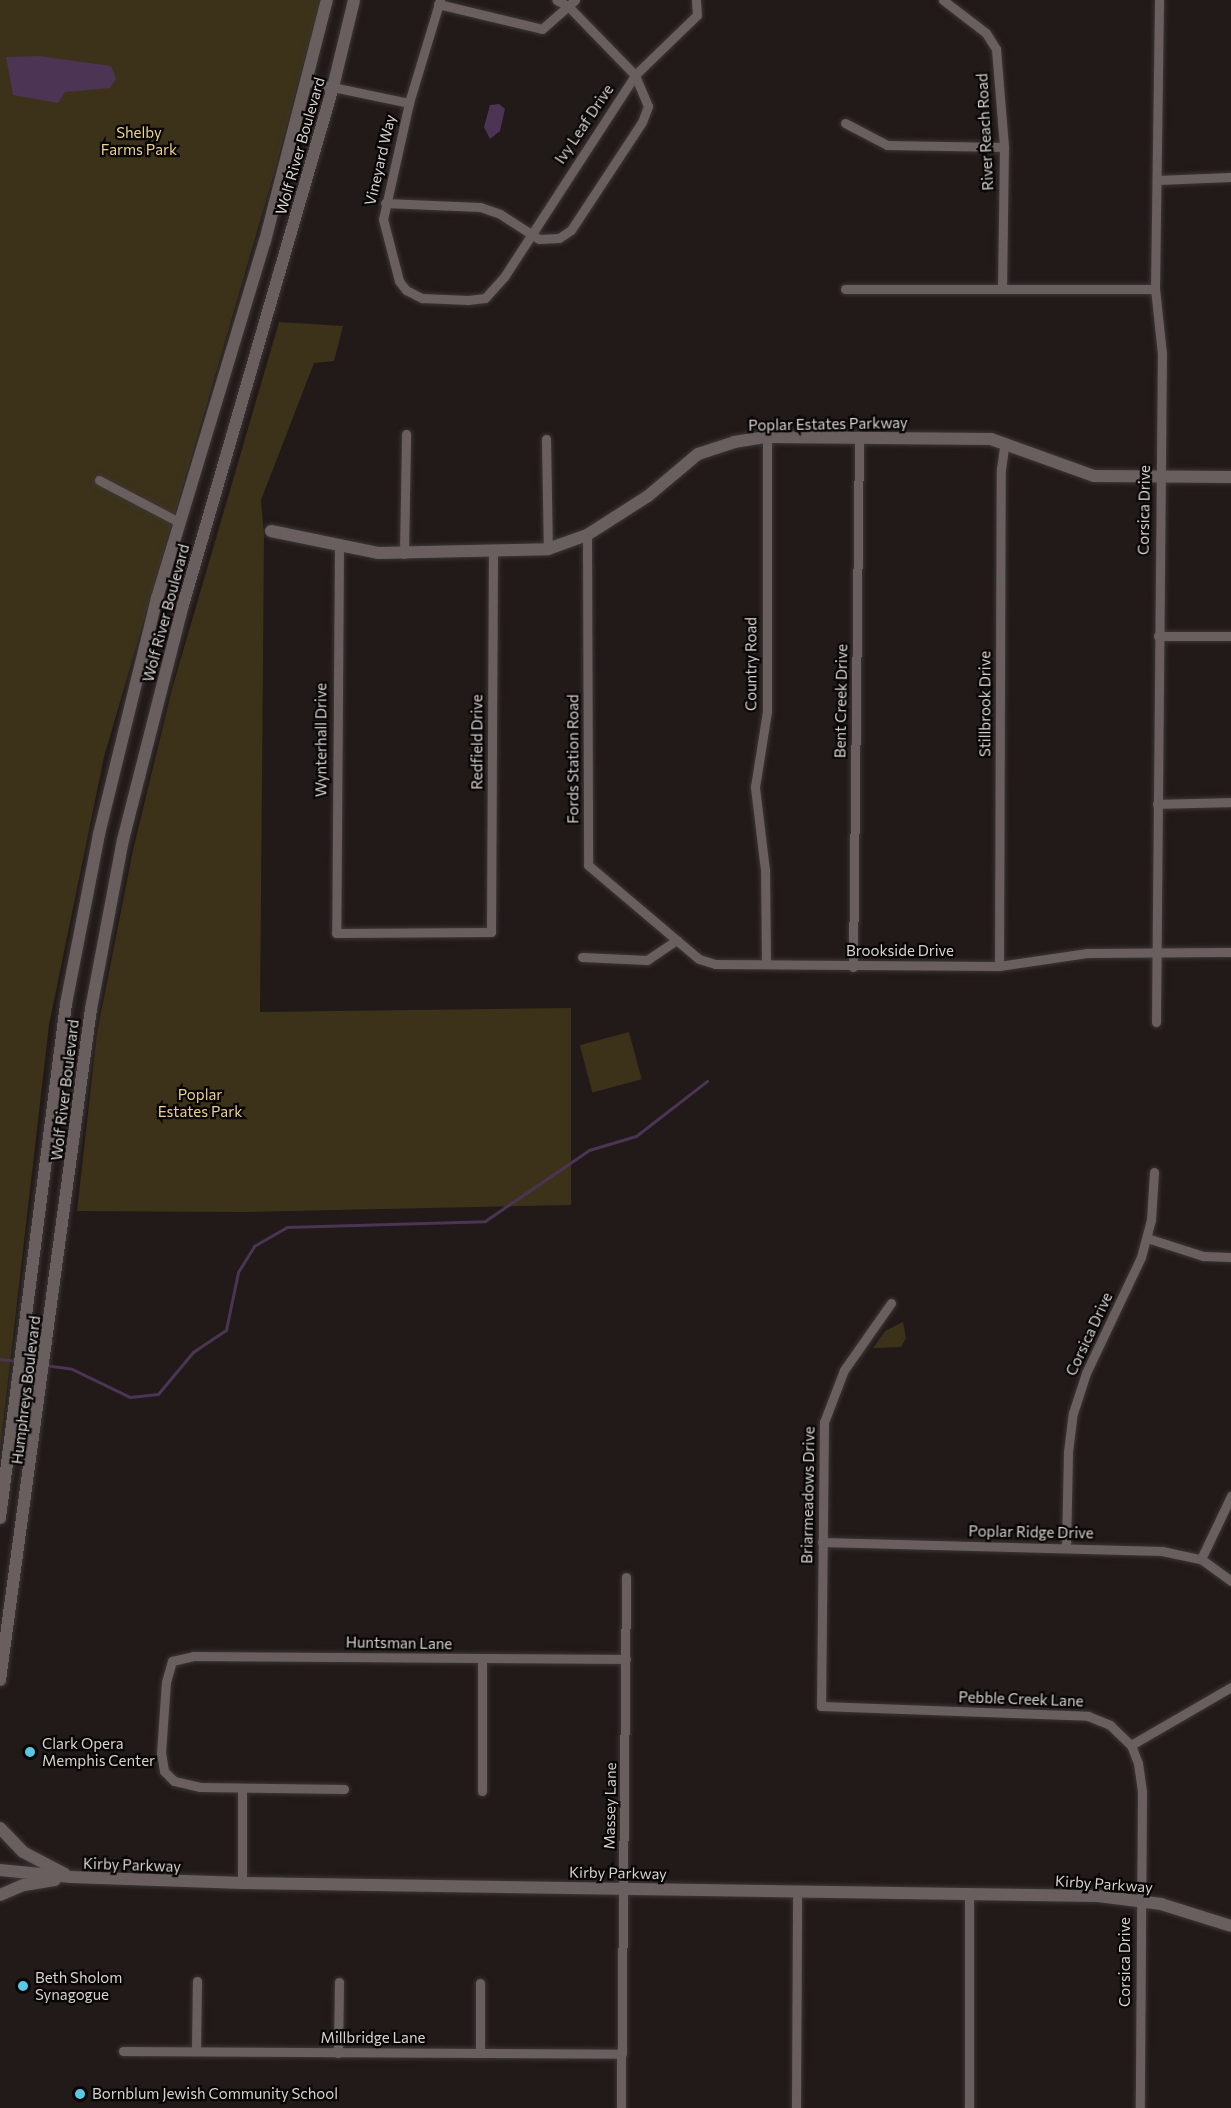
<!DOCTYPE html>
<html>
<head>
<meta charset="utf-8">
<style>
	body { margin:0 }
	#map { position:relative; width:1231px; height:2108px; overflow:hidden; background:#221a19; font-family:Commissioner,sans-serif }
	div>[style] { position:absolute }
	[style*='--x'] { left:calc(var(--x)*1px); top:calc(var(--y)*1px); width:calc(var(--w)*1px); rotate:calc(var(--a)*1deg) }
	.green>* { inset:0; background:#3c3219; transform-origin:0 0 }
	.water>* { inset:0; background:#4b3454 }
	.stream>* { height:3px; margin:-1.5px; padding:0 1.5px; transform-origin:1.5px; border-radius:1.5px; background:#4b3454 }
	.roads { filter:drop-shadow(0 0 2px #3c3636) drop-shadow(0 0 2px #3c3636) }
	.street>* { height:9px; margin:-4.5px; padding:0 4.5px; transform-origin:4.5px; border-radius:4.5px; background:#695f5e }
	.secondary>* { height:12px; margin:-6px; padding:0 6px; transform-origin:6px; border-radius:6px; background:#695f5e }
	.dots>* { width:16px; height:16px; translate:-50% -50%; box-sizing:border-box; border:3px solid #090606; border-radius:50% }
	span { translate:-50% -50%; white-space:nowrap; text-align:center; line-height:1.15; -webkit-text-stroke:4.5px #090606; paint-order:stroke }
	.street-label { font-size:15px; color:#d8d2d2 }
	.park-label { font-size:15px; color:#ecd18c }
	.poi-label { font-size:15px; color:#d8d2d2 }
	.left { translate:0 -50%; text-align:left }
</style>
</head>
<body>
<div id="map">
	<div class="green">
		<i style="clip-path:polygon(0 0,320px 0,277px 163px,104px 757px,49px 1025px,0 1450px)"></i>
		<i style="clip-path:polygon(279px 322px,343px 326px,334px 361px,314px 363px,261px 500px,264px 537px,260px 1012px,571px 1008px,571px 1205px,245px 1212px,77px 1211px,97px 1033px,133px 850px,172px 689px)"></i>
		<i style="left:629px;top:1032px;width:49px;height:51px;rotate:75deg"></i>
		<i style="clip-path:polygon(903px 1322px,906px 1338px,901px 1347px,873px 1348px,885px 1331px)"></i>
	</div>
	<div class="water">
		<i style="clip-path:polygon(39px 56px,111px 66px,116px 79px,110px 88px,65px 92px,58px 103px,13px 95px,6px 57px)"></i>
		<i style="clip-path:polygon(499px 104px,505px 109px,500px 131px,490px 139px,484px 127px,490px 105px)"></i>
	</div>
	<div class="stream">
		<i style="--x:0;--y:1359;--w:17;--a:7"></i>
		<i style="--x:24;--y:1362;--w:14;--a:8"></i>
		<i style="--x:45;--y:1365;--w:27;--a:8"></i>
		<i style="--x:72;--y:1369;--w:64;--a:25.8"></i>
		<i style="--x:130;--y:1397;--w:28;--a:-6"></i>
		<i style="--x:158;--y:1394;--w:55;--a:-50.2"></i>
		<i style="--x:193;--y:1352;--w:40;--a:-34"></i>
		<i style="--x:226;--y:1330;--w:59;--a:-78.3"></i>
		<i style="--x:238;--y:1272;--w:31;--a:-58"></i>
		<i style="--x:254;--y:1246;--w:38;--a:-30"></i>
		<i style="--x:287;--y:1227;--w:198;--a:-1.7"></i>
		<i style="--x:485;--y:1221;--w:126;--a:-34.3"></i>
		<i style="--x:589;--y:1150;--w:49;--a:-16.6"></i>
		<i style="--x:636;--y:1136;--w:90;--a:-37.8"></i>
	</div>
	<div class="roads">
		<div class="street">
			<i style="--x:440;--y:0;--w:108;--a:106.8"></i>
			<i style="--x:409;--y:103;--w:119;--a:102.6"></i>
			<i style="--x:383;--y:219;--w:64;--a:75.5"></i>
			<i style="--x:399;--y:281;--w:11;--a:52"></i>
			<i style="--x:406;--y:290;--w:18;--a:27"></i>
			<i style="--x:422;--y:298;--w:46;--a:2.5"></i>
			<i style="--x:468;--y:300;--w:17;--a:-7"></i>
			<i style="--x:485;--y:298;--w:28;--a:-48"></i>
			<i style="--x:504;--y:277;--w:241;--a:-57"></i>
			<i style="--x:635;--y:75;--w:86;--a:-44.1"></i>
			<i style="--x:697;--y:15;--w:15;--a:-94"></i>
			<i style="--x:943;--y:0;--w:54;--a:37.5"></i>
			<i style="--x:986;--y:33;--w:19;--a:58"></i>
			<i style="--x:996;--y:49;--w:98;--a:85.3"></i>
			<i style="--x:1004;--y:147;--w:139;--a:90.8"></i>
			<i style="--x:438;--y:4;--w:107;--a:13.5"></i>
			<i style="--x:542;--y:29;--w:44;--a:-41.3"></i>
			<i style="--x:309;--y:82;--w:102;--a:11.9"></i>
			<i style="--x:845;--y:123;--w:47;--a:27.6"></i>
			<i style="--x:887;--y:145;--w:117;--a:1"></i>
			<i style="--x:1157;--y:180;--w:74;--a:-2.3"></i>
			<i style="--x:385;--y:203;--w:95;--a:2.4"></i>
			<i style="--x:480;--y:207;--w:21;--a:19"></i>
			<i style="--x:500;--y:214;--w:46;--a:32.7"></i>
			<i style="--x:539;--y:239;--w:20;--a:-3"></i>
			<i style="--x:559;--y:238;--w:14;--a:-34"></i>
			<i style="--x:571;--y:230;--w:129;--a:-56.7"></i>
			<i style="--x:642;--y:122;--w:17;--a:-69"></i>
			<i style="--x:648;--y:106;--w:34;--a:-113"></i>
			<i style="--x:635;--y:75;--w:96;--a:-134.2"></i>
			<i style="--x:568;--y:6;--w:13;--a:-153"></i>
			<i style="--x:845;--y:289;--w:310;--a:0"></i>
			<i style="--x:546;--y:439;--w:110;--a:89"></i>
			<i style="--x:99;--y:480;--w:90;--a:27.7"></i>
			<i style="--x:587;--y:535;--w:330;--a:89.8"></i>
			<i style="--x:588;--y:865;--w:145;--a:40.3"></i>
			<i style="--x:699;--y:959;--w:17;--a:17"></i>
			<i style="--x:715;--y:964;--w:284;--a:0.4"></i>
			<i style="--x:999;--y:966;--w:89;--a:-8.4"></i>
			<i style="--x:1087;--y:953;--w:144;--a:-0.4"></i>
			<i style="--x:339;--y:548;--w:385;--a:90.4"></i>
			<i style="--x:336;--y:933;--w:155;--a:-0.4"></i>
			<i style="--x:491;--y:932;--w:380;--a:-89.7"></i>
			<i style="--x:404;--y:554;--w:120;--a:-89"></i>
			<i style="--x:1158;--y:636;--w:73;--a:0"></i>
			<i style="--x:1157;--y:804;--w:74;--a:-1.5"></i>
			<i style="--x:582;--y:957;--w:65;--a:2.6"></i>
			<i style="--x:647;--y:960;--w:36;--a:-34"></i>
			<i style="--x:766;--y:962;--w:92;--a:-90.6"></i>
			<i style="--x:765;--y:870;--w:84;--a:-96.9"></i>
			<i style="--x:755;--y:787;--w:77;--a:-81"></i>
			<i style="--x:767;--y:711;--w:274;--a:-90"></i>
			<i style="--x:999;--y:966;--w:497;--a:-89.8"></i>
			<i style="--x:1001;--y:469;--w:27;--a:-82"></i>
			<i style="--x:853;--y:967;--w:530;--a:-89.35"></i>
			<i style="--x:1156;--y:1022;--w:668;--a:-89.49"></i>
			<i style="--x:1162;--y:354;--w:65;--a:-96.1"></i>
			<i style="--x:1155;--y:289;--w:289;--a:-89.2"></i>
			<i style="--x:1147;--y:1238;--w:59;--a:17.8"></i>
			<i style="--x:1203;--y:1256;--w:28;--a:2"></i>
			<i style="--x:891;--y:1303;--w:82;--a:125"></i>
			<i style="--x:844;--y:1370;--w:56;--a:111"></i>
			<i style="--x:824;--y:1422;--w:284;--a:90.6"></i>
			<i style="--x:821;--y:1706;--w:267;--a:2.1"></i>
			<i style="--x:1088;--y:1716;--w:24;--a:22"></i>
			<i style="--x:1110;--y:1725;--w:29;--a:44"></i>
			<i style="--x:1131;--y:1745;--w:19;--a:69"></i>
			<i style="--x:1138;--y:1763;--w:29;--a:82"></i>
			<i style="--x:1142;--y:1792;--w:316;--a:90.4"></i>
			<i style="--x:822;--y:1542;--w:340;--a:1.5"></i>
			<i style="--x:1162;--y:1551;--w:40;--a:12"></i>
			<i style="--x:1201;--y:1559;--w:37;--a:36"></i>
			<i style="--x:1066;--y:1548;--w:96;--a:-88.8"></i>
			<i style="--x:1068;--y:1452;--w:39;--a:-83"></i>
			<i style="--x:1073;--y:1413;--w:42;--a:-72"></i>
			<i style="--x:1086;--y:1373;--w:128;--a:-64.6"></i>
			<i style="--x:1141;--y:1257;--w:38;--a:-75"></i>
			<i style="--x:1151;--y:1220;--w:48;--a:-86.4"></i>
			<i style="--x:1201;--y:1559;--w:70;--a:-64.5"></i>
			<i style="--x:1131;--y:1745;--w:116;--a:-30.1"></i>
			<i style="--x:344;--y:1789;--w:144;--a:-179.2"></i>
			<i style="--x:200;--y:1787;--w:27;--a:-167"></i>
			<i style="--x:174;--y:1781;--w:14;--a:-135"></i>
			<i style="--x:164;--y:1771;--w:18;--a:-99"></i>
			<i style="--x:161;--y:1753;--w:71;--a:-86"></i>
			<i style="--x:166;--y:1682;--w:22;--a:-74"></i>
			<i style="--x:172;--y:1661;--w:22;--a:-13"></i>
			<i style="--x:193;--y:1656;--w:433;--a:0.4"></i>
			<i style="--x:482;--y:1791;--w:132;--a:-90"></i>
			<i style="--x:242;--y:1883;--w:95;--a:-90"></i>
			<i style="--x:123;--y:2051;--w:499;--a:0.3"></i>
			<i style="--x:196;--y:2051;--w:70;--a:-89.2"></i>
			<i style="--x:338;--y:2053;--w:71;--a:-89.2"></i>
			<i style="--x:480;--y:2053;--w:70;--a:-90"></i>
			<i style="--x:621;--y:2108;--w:531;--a:-89.46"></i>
			<i style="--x:796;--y:2108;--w:216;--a:-89.7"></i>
			<i style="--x:969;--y:2108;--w:214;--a:-90"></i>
		</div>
		<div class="secondary">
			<i style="--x:271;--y:531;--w:109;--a:11.6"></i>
			<i style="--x:378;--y:553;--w:170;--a:-1.3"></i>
			<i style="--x:548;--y:549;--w:41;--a:-19.7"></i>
			<i style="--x:587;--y:535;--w:72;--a:-32.6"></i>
			<i style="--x:648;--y:496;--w:65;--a:-40"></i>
			<i style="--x:698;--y:454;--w:38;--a:-18"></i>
			<i style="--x:734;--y:442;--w:33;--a:-9"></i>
			<i style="--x:767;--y:437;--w:224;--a:0.5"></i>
			<i style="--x:991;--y:439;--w:109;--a:19.8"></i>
			<i style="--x:1094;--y:476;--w:137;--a:0.4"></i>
			<i style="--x:0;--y:1518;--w:518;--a:-82.68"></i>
			<i style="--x:66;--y:1004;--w:173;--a:-79"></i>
			<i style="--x:99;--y:834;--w:243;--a:-76.2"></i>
			<i style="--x:157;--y:598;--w:373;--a:-73.2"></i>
			<i style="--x:265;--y:241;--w:249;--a:-75.6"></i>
			<i style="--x:0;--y:1680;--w:677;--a:-82.28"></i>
			<i style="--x:91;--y:1009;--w:172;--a:-79.3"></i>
			<i style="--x:123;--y:840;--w:243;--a:-75.7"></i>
			<i style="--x:183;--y:605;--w:539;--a:-73.85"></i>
			<i style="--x:333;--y:87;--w:89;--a:-76.4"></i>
			<i style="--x:0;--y:1828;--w:33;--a:46"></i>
			<i style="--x:23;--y:1852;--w:47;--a:27.6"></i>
			<i style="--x:0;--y:1870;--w:71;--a:5.6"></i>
			<i style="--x:71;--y:1877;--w:171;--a:2"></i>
			<i style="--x:242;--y:1883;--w:856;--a:0.87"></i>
			<i style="--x:1098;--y:1896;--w:64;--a:7.2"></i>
			<i style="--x:1161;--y:1904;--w:73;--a:17.4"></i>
			<i style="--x:0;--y:1895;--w:26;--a:-23"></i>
			<i style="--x:24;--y:1885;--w:31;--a:-9"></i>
		</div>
	</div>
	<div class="dots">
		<i style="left:30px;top:1752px;background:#58c8e4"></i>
		<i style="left:23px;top:1986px;background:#58c8e4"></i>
		<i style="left:80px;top:2094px;background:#58c8e4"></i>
	</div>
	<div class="street-label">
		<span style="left:584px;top:124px;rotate:-56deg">Ivy Leaf Drive</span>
		<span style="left:985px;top:132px;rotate:-93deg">River Reach Road</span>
		<span style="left:300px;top:146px;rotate:-74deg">Wolf River Boulevard</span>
		<span style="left:380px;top:160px;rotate:-77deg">Vineyard Way</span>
		<span style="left:828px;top:424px;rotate:-1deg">Poplar Estates Parkway</span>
		<span style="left:1144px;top:510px;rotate:-89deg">Corsica Drive</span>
		<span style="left:166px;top:613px;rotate:-75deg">Wolf River Boulevard</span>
		<span style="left:751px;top:664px;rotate:-90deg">Country Road</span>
		<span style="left:841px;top:701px;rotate:-89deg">Bent Creek Drive</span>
		<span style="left:985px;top:704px;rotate:-90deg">Stillbrook Drive</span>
		<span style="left:321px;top:740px;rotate:-90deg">Wynterhall Drive</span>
		<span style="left:477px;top:742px;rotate:-90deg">Redfield Drive</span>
		<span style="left:573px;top:759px;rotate:-90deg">Fords Station Road</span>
		<span style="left:900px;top:951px">Brookside Drive</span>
		<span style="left:65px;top:1090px;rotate:-83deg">Wolf River Boulevard</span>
		<span style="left:1089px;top:1334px;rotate:-65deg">Corsica Drive</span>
		<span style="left:26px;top:1390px;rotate:-83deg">Humphreys Boulevard</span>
		<span style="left:808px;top:1495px;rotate:-89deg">Briarmeadows Drive</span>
		<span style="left:1031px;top:1532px;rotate:1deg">Poplar Ridge Drive</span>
		<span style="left:399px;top:1643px;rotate:1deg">Huntsman Lane</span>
		<span style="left:1021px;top:1699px;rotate:2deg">Pebble Creek Lane</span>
		<span style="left:610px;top:1806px;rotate:-89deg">Massey Lane</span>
		<span style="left:132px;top:1865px;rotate:2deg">Kirby Parkway</span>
		<span style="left:618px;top:1873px;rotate:1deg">Kirby Parkway</span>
		<span style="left:1104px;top:1884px;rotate:4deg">Kirby Parkway</span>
		<span style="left:1125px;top:1962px;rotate:-90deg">Corsica Drive</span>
		<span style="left:373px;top:2038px">Millbridge Lane</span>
	</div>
	<div class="park-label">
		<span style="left:139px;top:141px">Shelby<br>Farms Park</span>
		<span style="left:200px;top:1103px">Poplar<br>Estates Park</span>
	</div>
	<div class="poi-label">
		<span class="left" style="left:42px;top:1752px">Clark Opera<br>Memphis Center</span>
		<span class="left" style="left:35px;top:1986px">Beth Sholom<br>Synagogue</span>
		<span class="left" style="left:92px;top:2094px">Bornblum Jewish Community School</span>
	</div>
</div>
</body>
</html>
